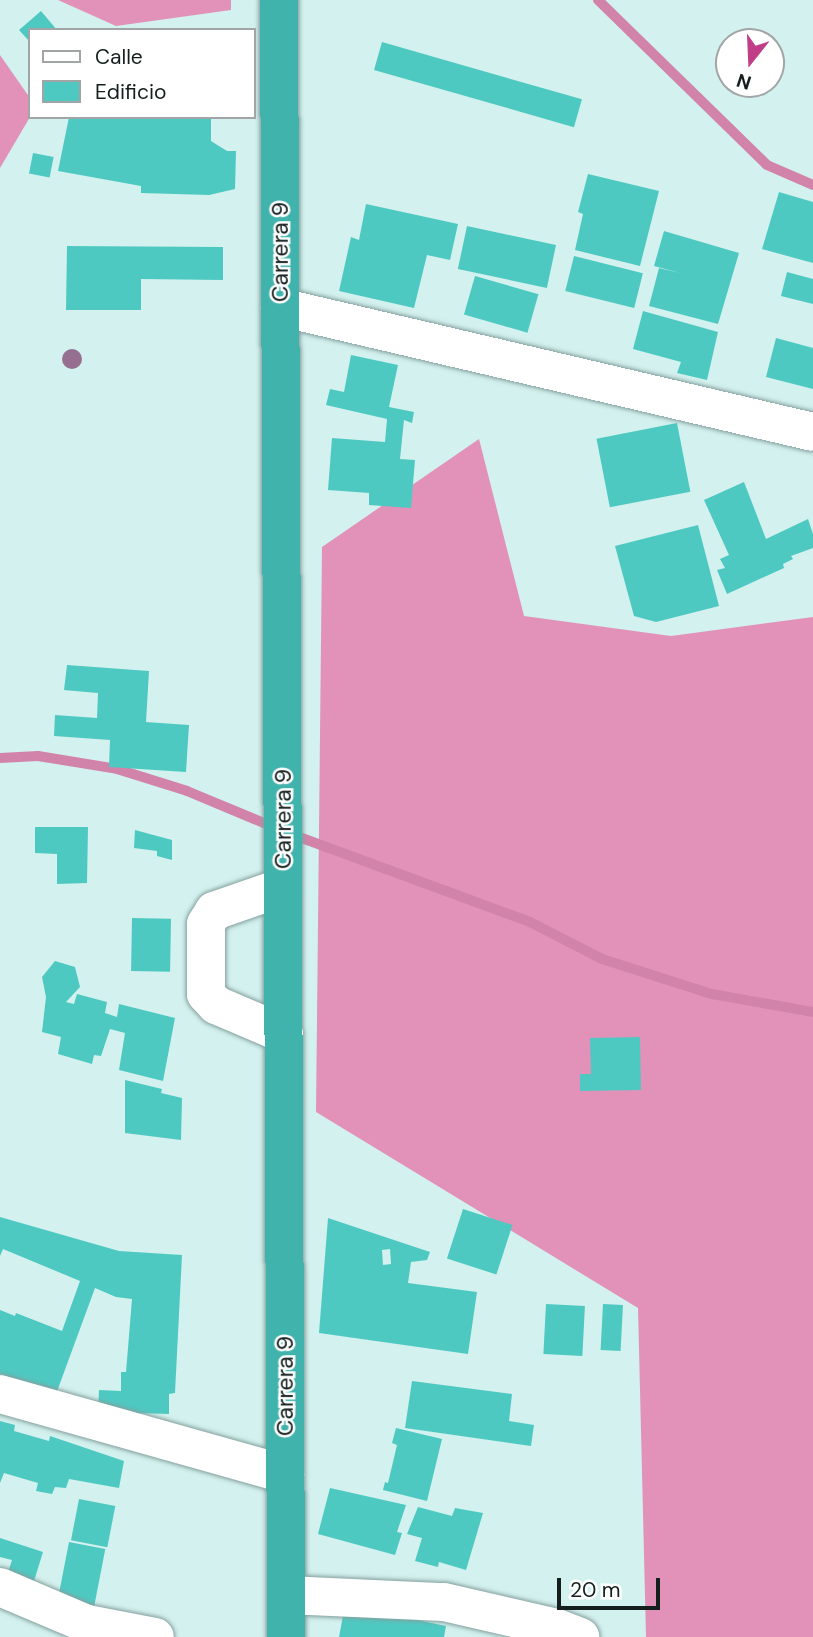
<!DOCTYPE html>
<html>
<head>
<meta charset="utf-8">
<style>
	body { margin:0 }
	#map { position:relative; width:813px; height:1637px; overflow:hidden; background:#d3f1ee; font-family:"DM Sans",sans-serif }
	div>[style] { position:absolute }
	[style*='--x'] { left:calc(var(--x)*1px); top:calc(var(--y)*1px); width:calc(var(--w)*1px); rotate:calc(var(--a)*1deg) }
	.forest>* { inset:0; background:#e292b9 }
	.stream>* { height:10px; margin:-5px; padding:0 5px; transform-origin:5px; border-radius:5px; background:#d283aa }
	.building>* { inset:0; background:#4ec9c2; transform-origin:0 0 }
	.roads { filter:drop-shadow(0 0 2px #84a09e) drop-shadow(0 0 2px #84a09e) }
	.minor>* { height:38px; margin:-19px; padding:0 19px; transform-origin:19px; border-radius:19px; background:#fff }
	.highway>* { height:38px; margin:-19px; padding:0 19px; transform-origin:19px; border-radius:19px; background:#41b3ad }
	.trees>* { width:20px; height:20px; margin:-10px; border-radius:50%; background:#966e8f }
	span { translate:-50% -50%; white-space:nowrap; text-align:center; line-height:1.15; -webkit-text-stroke:5px #fff; paint-order:stroke }
	.street-label { font-size:23px; color:#131e1d }
	.legend { position:absolute; left:28px; top:28px; width:228px; height:91px; box-sizing:border-box; background:#fff; border:2px solid #a1a5a5; margin:0; padding:9px 12px; list-style:none; font-size:21px; color:#131e1d }
	.legend li { display:flex; align-items:center; gap:14px; height:35px }
	.legend b { width:35px; border:2px solid #a1a5a5 }
	.north { position:absolute; left:715px; top:28px; width:70px; height:70px; box-sizing:border-box; background:#fff; border:2px solid #a1a5a5; border-radius:50%; rotate:198deg; font-size:19px; font-weight:700; line-height:28px; text-align:center; color:#131e1d }
	.north::after { content:''; display:block; margin:auto; width:24px; height:32px; background:#c03e88; clip-path:polygon(50% 0,100% 100%,50% 72%,0 100%) }
	.scale { position:absolute; left:557px; top:1578px; width:103px; height:32px; box-sizing:border-box; border:4px solid #131e1d; border-top:0; padding-left:9px; font-size:21px; line-height:24px; white-space:nowrap; color:#131e1d; -webkit-text-stroke:5px #fff; paint-order:stroke }
</style>
</head>
<body>
<div id="map">
	<div class="forest">
		<i style="clip-path:polygon(58px 0,231px 0,231px 10px,116px 26px)"></i>
		<i style="clip-path:polygon(0 55px,30px 98px,30px 117px,0 168px)"></i>
		<i style="clip-path:polygon(479px 439px,524px 616px,671px 636px,813px 617px,813px 1637px,646px 1637px,638px 1308px,316px 1112px,322px 547px)"></i>
	</div>
	<div class="stream">
		<i style="--x:598;--y:0;--w:236;--a:44.3"></i>
		<i style="--x:767;--y:165;--w:50;--a:23.5"></i>
		<i style="--x:0;--y:758;--w:38;--a:-3"></i>
		<i style="--x:38;--y:756;--w:80;--a:9.3"></i>
		<i style="--x:117;--y:769;--w:73;--a:17.4"></i>
		<i style="--x:187;--y:791;--w:96;--a:22.6"></i>
		<i style="--x:291;--y:834;--w:255;--a:20.2"></i>
		<i style="--x:530;--y:922;--w:81;--a:27.2"></i>
		<i style="--x:602;--y:959;--w:115;--a:17.7"></i>
		<i style="--x:712;--y:994;--w:103;--a:10.1"></i>
	</div>
	<div class="building">
		<i style="clip-path:polygon(41px 11px,57px 30px,30px 30px,30px 42px,19px 30px)"></i>
		<i style="left:382px;top:42px;width:208px;height:29px;rotate:16deg"></i>
		<i style="clip-path:polygon(69px 117px,211px 117px,211px 141px,227px 151px,236px 151px,235px 189px,209px 195px,141px 193px,141px 186px,58px 171px)"></i>
		<i style="left:33px;top:153px;width:21px;height:21px;rotate:11deg"></i>
		<i style="clip-path:polygon(588px 174px,659px 191px,640px 266px,575px 250px,583px 214px,578px 212px)"></i>
		<i style="clip-path:polygon(779px 192px,813px 202px,813px 263px,762px 249px)"></i>
		<i style="clip-path:polygon(366px 204px,458px 224px,450px 260px,427px 255px,414px 308px,339px 291px,351px 237px,359px 240px)"></i>
		<i style="left:467px;top:226px;width:91px;height:44px;rotate:12deg"></i>
		<i style="clip-path:polygon(664px 231px,739px 253px,718px 324px,649px 306px,659px 268px,680px 273px,654px 266px)"></i>
		<i style="clip-path:polygon(67px 246px,223px 247px,223px 280px,141px 279px,141px 310px,66px 310px)"></i>
		<i style="left:574px;top:256px;width:71px;height:36px;rotate:14deg"></i>
		<i style="clip-path:polygon(787px 272px,813px 279px,813px 304px,781px 296px)"></i>
		<i style="left:475px;top:276px;width:66px;height:40px;rotate:16deg"></i>
		<i style="clip-path:polygon(643px 311px,718px 332px,707px 380px,677px 373px,681px 362px,633px 349px)"></i>
		<i style="clip-path:polygon(776px 338px,813px 348px,813px 389px,766px 377px)"></i>
		<i style="clip-path:polygon(351px 355px,398px 365px,389px 407px,414px 412px,412px 423px,404px 420px,400px 459px,415px 460px,411px 508px,369px 505px,369px 493px,328px 490px,332px 438px,385px 442px,387px 419px,326px 405px,330px 389px,344px 392px)"></i>
		<i style="left:677px;top:423px;width:70px;height:82px;rotate:79deg"></i>
		<i style="clip-path:polygon(744px 482px,766px 539px,808px 519px,813px 534px,813px 548px,791px 556px,793px 559px,783px 564px,784px 568px,727px 594px,717px 570px,725px 568px,720px 559px,729px 555px,704px 500px)"></i>
		<i style="clip-path:polygon(698px 525px,719px 606px,656px 622px,634px 616px,615px 546px)"></i>
		<i style="clip-path:polygon(67px 665px,149px 671px,146px 722px,189px 725px,186px 772px,109px 767px,110px 740px,54px 736px,55px 715px,97px 718px,98px 693px,64px 690px)"></i>
		<i style="clip-path:polygon(35px 827px,88px 827px,87px 883px,57px 884px,57px 854px,35px 853px)"></i>
		<i style="clip-path:polygon(135px 830px,172px 840px,172px 860px,157px 856px,157px 851px,134px 848px)"></i>
		<i style="left:132px;top:918px;width:39px;height:53px;rotate:1deg"></i>
		<i style="clip-path:polygon(55px 961px,75px 967px,80px 987px,66px 1002px,74px 1004px,77px 994px,107px 1002px,105px 1013px,117px 1017px,119px 1004px,175px 1018px,163px 1081px,119px 1070px,125px 1033px,110px 1029px,101px 1056px,94px 1055px,92px 1064px,58px 1054px,61px 1037px,42px 1032px,46px 997px,42px 977px)"></i>
		<i style="clip-path:polygon(640px 1037px,641px 1090px,580px 1091px,580px 1074px,591px 1074px,590px 1038px)"></i>
		<i style="clip-path:polygon(125px 1080px,162px 1089px,161px 1093px,182px 1098px,181px 1140px,125px 1133px)"></i>
		<i style="left:463px;top:1209px;width:52px;height:52px;rotate:18deg"></i>
		<i style="clip-path:polygon(0 1217px,119px 1251px,182px 1255px,175px 1393px,169px 1394px,169px 1414px,98px 1412px,99px 1390px,121px 1391px,121px 1372px,126px 1372px,132px 1299px,116px 1297px,95px 1288px,52px 1405px,0 1385px,0 1310px,15px 1316px,16px 1313px,62px 1331px,80px 1281px,3px 1249px,0 1256px)"></i>
		<i style="clip-path:polygon(evenodd,328px 1218px,430px 1252px,427px 1260px,411px 1262px,408px 1283px,477px 1292px,468px 1354px,319px 1333px,328px 1218px,390px 1249px,391px 1264px,383px 1265px,382px 1250px,390px 1249px)"></i>
		<i style="left:546px;top:1304px;width:39px;height:50px;rotate:3deg"></i>
		<i style="left:603px;top:1304px;width:20px;height:46px;rotate:3deg"></i>
		<i style="clip-path:polygon(412px 1381px,512px 1394px,509px 1421px,534px 1425px,531px 1446px,405px 1428px)"></i>
		<i style="clip-path:polygon(0 1421px,15px 1425px,14px 1431px,49px 1441px,50px 1436px,124px 1461px,119px 1488px,69px 1479px,66px 1488px,55px 1487px,52px 1494px,36px 1491px,38px 1483px,4px 1473px,0 1483px)"></i>
		<i style="clip-path:polygon(396px 1428px,442px 1439px,427px 1501px,383px 1490px,385px 1482px,388px 1483px,397px 1445px,392px 1443px)"></i>
		<i style="clip-path:polygon(330px 1488px,406px 1505px,397px 1532px,402px 1533px,395px 1555px,318px 1534px)"></i>
		<i style="left:79px;top:1499px;width:37px;height:42px;rotate:11deg"></i>
		<i style="clip-path:polygon(418px 1507px,452px 1516px,455px 1508px,483px 1513px,466px 1570px,439px 1562px,438px 1567px,415px 1561px,422px 1538px,407px 1534px)"></i>
		<i style="clip-path:polygon(0 1538px,43px 1552px,30px 1594px,4px 1585px,12px 1560px,0 1557px)"></i>
		<i style="left:69px;top:1542px;width:37px;height:69px;rotate:11deg"></i>
		<i style="clip-path:polygon(345px 1605px,446px 1626px,444px 1637px,339px 1637px)"></i>
	</div>
	<div class="roads">
		<div class="minor">
			<i style="--x:280;--y:307;--w:547;--a:13.2"></i>
			<i style="--x:283;--y:887;--w:73;--a:160.8"></i>
			<i style="--x:214;--y:911;--w:15;--a:122"></i>
			<i style="--x:206;--y:924;--w:70;--a:90"></i>
			<i style="--x:206;--y:994;--w:15;--a:48"></i>
			<i style="--x:216;--y:1005;--w:74;--a:23.1"></i>
			<i style="--x:0;--y:1394;--w:296;--a:15.7"></i>
			<i style="--x:0;--y:1587;--w:95;--a:23"></i>
			<i style="--x:87;--y:1624;--w:69;--a:10.8"></i>
			<i style="--x:287;--y:1595;--w:157;--a:2.6"></i>
			<i style="--x:444;--y:1602;--w:116;--a:13"></i>
			<i style="--x:557;--y:1628;--w:25;--a:21"></i>
		</div>
		<div class="highway">
			<i style="--x:279;--y:0;--w:1637;--a:89.75"></i>
		</div>
	</div>
	<div class="trees">
		<i style="left:72px;top:359px"></i>
	</div>
	<div class="street-label">
		<span style="left:280px;top:252px;rotate:-90deg">Carrera 9</span>
		<span style="left:283px;top:819px;rotate:-90deg">Carrera 9</span>
		<span style="left:285px;top:1386px;rotate:-90deg">Carrera 9</span>
	</div>
	<ul class="legend">
	<li><b style="height:9px;background:#fff"></b>Calle</li>
	<li><b style="height:19px;background:#4ec9c2"></b>Edificio</li>
	</ul>
	<div class="north">N</div>
	<div class="scale">20 m</div>
</div>
</body>
</html>
